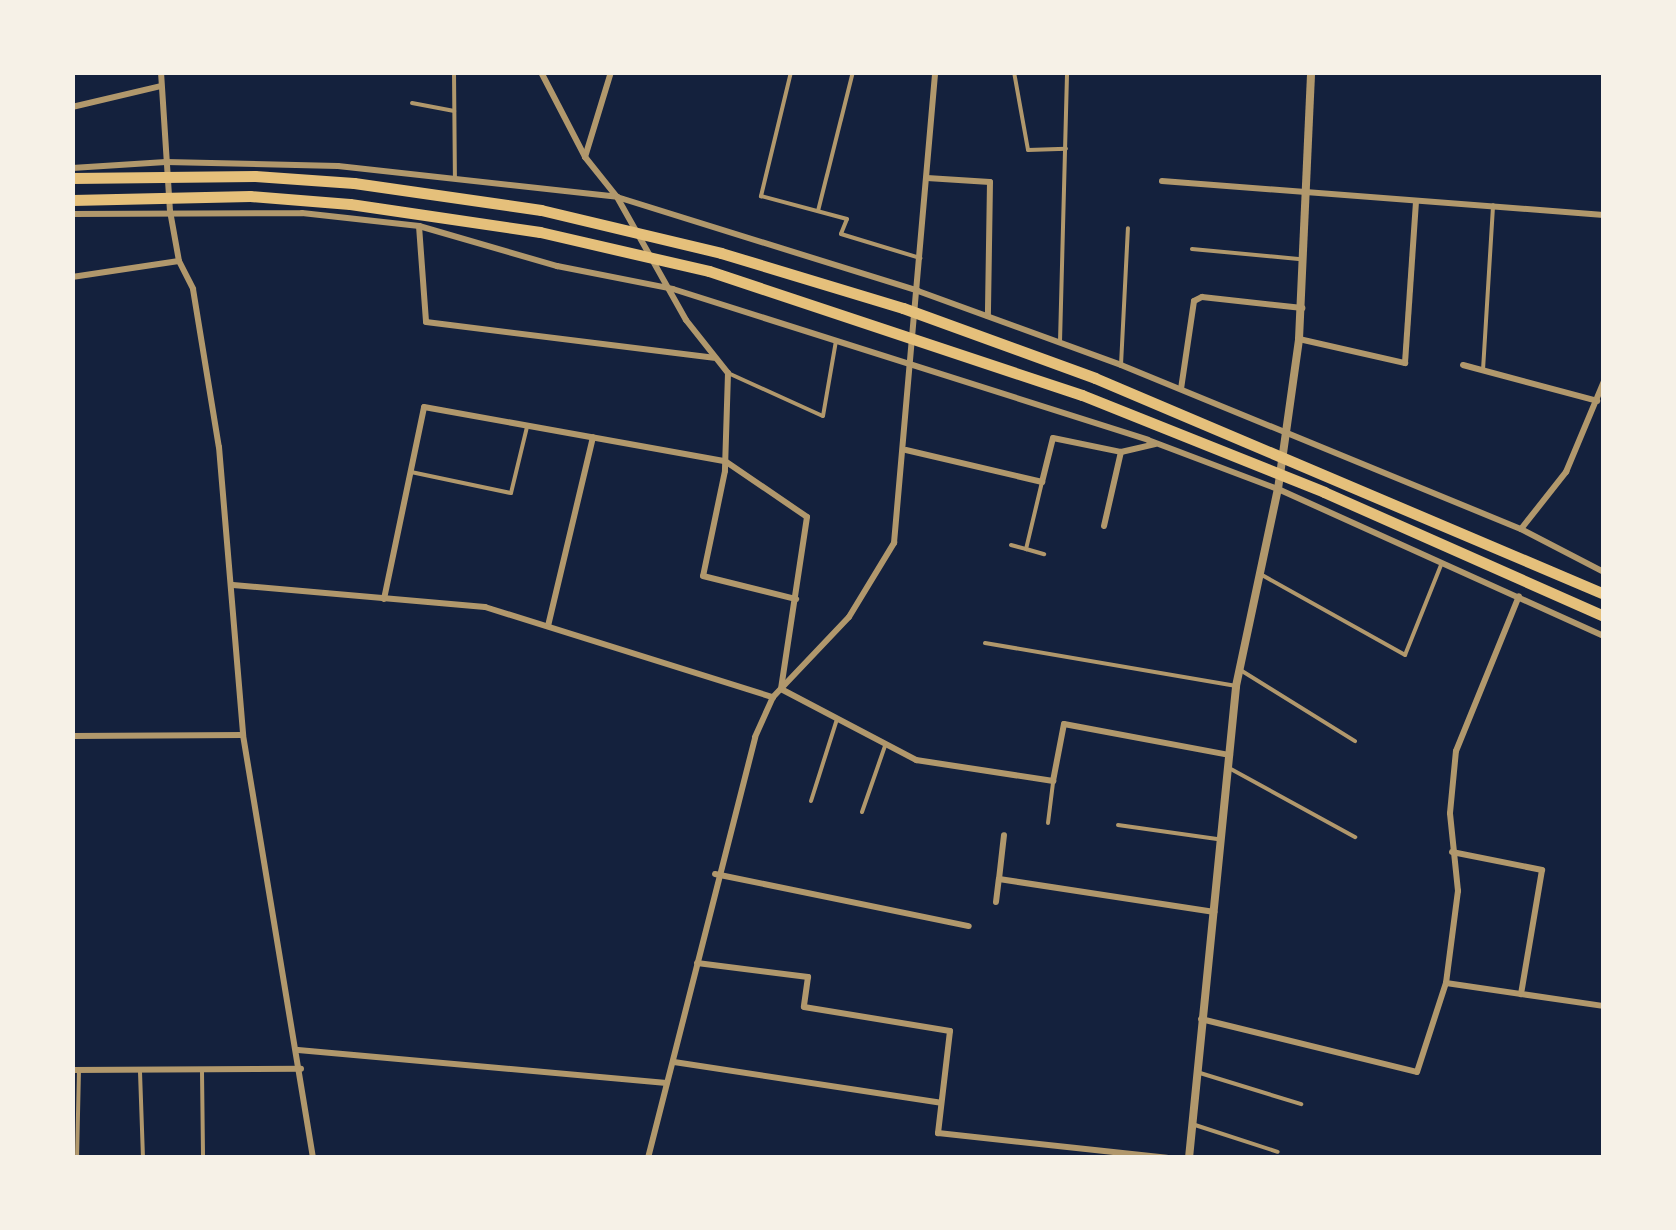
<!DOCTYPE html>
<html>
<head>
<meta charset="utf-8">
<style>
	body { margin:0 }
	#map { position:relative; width:1676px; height:1230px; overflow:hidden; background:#14213d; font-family:"IBM Plex Sans",sans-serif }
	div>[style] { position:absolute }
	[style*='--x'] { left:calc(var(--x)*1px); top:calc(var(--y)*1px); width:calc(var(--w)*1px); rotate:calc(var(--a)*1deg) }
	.service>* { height:4px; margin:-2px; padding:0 2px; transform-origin:2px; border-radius:2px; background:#b1986c }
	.minor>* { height:6px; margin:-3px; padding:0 3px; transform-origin:3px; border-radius:3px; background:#b1986c }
	.tertiary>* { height:8px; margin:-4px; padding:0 4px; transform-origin:4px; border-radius:4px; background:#b1986c }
	.motorway>* { height:11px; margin:-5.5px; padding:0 5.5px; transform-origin:5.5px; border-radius:5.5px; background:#e5c07b }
	span { translate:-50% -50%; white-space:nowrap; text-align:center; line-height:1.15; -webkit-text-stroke:10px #f6f1e7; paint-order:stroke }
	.frame { position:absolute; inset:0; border:75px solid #f6f1e7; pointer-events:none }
</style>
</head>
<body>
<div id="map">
	<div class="service">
		<i style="--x:454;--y:72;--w:105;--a:89.5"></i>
		<i style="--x:791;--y:72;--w:128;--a:103.6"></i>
		<i style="--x:761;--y:196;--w:89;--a:15"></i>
		<i style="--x:847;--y:219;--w:16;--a:112"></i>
		<i style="--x:841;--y:234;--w:83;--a:16.9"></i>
		<i style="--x:1014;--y:72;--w:79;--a:79.8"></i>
		<i style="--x:1028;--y:150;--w:38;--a:-2"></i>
		<i style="--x:412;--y:103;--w:43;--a:10.8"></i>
		<i style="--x:818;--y:211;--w:143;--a:-75.9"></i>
		<i style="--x:1192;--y:249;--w:107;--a:5.3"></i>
		<i style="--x:1060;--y:342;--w:270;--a:-88.5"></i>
		<i style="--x:1121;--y:365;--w:137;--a:-87.1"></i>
		<i style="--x:1483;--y:370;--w:165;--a:-86.5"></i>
		<i style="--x:728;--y:373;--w:104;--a:24.4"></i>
		<i style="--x:823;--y:416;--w:76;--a:-80.2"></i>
		<i style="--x:411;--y:472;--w:102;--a:11.9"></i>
		<i style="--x:511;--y:493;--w:68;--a:-76.4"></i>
		<i style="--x:1042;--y:482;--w:69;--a:103.4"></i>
		<i style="--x:1026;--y:549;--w:19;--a:16"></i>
		<i style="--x:1011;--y:545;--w:16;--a:15"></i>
		<i style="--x:1262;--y:575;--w:164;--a:29.2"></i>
		<i style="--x:1405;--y:655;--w:97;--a:-68.2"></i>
		<i style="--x:985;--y:643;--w:255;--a:9.7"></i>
		<i style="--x:1242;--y:671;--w:133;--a:31.8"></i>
		<i style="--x:1229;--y:768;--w:144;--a:28.7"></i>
		<i style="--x:811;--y:801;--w:86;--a:-72.4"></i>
		<i style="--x:862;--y:812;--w:70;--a:-70.8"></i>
		<i style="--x:1048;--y:823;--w:40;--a:-82.9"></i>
		<i style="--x:1118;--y:825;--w:100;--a:8"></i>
		<i style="--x:140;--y:1072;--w:86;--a:88"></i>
		<i style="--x:202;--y:1072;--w:86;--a:89.3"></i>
		<i style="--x:1200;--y:1073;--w:106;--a:17.1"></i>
		<i style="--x:1192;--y:1124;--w:90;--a:18"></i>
		<i style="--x:77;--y:1158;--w:86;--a:-88.7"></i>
	</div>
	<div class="minor">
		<i style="--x:161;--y:72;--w:139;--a:86.3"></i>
		<i style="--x:170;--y:211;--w:51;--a:79.8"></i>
		<i style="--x:179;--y:261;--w:31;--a:63"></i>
		<i style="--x:193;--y:289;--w:160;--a:80.7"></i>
		<i style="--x:219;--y:447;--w:289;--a:85.2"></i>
		<i style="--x:243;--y:735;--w:429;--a:80.6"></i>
		<i style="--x:541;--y:72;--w:96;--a:62.6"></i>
		<i style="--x:585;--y:157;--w:51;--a:51.3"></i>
		<i style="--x:617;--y:197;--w:141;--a:60.7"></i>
		<i style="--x:686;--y:320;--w:68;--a:51.6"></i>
		<i style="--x:728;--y:373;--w:98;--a:91.8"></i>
		<i style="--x:725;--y:471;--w:107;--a:101.8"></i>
		<i style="--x:703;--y:576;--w:96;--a:13.9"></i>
		<i style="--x:72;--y:107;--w:91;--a:-13.3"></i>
		<i style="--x:585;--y:157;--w:89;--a:-73"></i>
		<i style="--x:72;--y:168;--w:94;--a:-3.7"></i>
		<i style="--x:166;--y:162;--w:172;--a:1.3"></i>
		<i style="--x:338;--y:166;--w:281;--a:6.3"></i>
		<i style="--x:617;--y:197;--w:315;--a:17.3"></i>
		<i style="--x:918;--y:291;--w:216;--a:20"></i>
		<i style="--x:1121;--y:365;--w:432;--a:22.3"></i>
		<i style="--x:1521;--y:529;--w:93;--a:27.4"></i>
		<i style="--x:927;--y:178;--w:63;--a:3.6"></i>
		<i style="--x:990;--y:182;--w:134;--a:90.9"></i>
		<i style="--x:1162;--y:181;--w:443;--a:4.4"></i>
		<i style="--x:72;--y:214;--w:230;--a:-0.2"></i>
		<i style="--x:302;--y:213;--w:118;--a:6.3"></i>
		<i style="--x:419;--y:226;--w:144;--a:16.2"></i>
		<i style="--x:557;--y:266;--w:118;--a:11.2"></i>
		<i style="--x:673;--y:289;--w:498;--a:17.6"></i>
		<i style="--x:1148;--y:440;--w:139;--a:20.7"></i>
		<i style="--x:1278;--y:489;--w:358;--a:24.3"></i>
		<i style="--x:419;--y:226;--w:96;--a:85.8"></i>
		<i style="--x:426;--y:322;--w:290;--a:7.1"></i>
		<i style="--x:72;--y:277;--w:108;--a:-8.5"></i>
		<i style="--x:1299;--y:339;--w:109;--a:12.8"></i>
		<i style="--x:1405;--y:363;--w:162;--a:-86.1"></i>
		<i style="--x:1463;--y:365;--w:139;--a:15"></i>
		<i style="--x:1181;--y:389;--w:89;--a:-81.6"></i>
		<i style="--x:1194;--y:301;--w:9;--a:-27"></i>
		<i style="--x:1202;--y:297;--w:101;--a:6.3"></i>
		<i style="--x:906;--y:450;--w:140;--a:13.2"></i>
		<i style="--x:1042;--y:482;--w:45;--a:-76"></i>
		<i style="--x:1053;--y:438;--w:69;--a:11.6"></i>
		<i style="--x:1121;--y:452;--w:35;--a:-13"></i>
		<i style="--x:1104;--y:526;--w:76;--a:-77.1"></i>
		<i style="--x:1521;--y:529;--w:73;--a:-51.7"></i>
		<i style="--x:1566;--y:472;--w:99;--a:-67.3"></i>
		<i style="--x:233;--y:585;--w:253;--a:5"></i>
		<i style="--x:485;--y:607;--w:302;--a:17.4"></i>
		<i style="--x:384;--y:599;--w:196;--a:-78.2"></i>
		<i style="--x:424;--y:407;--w:306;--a:10.2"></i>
		<i style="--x:725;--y:461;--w:99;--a:34.3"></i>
		<i style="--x:807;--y:517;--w:174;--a:98.6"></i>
		<i style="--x:781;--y:689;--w:153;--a:27.7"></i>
		<i style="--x:916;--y:760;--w:139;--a:8.7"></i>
		<i style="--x:1053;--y:781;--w:58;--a:-79.1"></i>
		<i style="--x:1064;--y:724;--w:169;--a:10.6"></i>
		<i style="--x:548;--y:626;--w:194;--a:-76.6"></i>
		<i style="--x:72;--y:736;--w:171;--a:-0.3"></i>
		<i style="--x:1452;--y:852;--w:92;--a:11.3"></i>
		<i style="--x:1542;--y:870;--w:126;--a:99.6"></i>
		<i style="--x:715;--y:874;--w:259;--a:11.6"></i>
		<i style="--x:999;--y:879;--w:44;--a:-83.5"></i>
		<i style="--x:996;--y:902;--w:23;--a:-83"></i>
		<i style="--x:999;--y:879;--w:218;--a:8.7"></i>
		<i style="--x:697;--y:963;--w:112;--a:7.2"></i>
		<i style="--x:808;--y:977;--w:30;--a:98"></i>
		<i style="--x:804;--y:1007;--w:148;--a:9.3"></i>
		<i style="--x:950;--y:1031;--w:103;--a:96.7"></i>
		<i style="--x:938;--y:1133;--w:230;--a:6.2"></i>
		<i style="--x:1446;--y:983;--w:160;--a:8.3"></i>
		<i style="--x:1201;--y:1019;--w:222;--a:13.8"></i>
		<i style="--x:1417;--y:1072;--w:94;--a:-72"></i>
		<i style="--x:1446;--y:983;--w:93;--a:-82.6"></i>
		<i style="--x:1458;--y:891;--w:78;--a:-95.9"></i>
		<i style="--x:1450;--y:813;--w:62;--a:-84.5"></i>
		<i style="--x:1456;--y:751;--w:167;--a:-67.9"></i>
		<i style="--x:298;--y:1050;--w:370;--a:5.1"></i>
		<i style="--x:674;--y:1062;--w:270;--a:8.7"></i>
		<i style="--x:72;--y:1070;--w:229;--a:-0.3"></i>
		<i style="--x:648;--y:1158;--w:434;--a:-75.7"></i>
		<i style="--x:755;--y:737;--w:44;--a:-65.8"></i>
		<i style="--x:773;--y:697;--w:110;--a:-46.5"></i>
		<i style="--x:849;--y:617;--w:87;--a:-58.7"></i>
		<i style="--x:894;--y:543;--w:473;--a:-85"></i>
	</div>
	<div class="tertiary">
		<i style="--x:1189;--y:1158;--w:474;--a:-84.3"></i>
		<i style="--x:1236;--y:686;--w:201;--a:-78"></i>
		<i style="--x:1278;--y:489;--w:151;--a:-82"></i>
		<i style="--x:1299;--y:339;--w:267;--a:-87.4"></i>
	</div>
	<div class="motorway">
		<i style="--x:72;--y:178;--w:183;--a:-0.6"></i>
		<i style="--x:255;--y:176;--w:99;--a:4"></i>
		<i style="--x:354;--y:183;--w:189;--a:8.2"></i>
		<i style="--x:541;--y:210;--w:185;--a:13.4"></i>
		<i style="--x:721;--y:253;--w:190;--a:16.8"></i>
		<i style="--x:903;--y:308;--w:204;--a:20"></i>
		<i style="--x:1095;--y:378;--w:553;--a:22.99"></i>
		<i style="--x:72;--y:200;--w:178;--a:-1.3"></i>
		<i style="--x:250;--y:196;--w:100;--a:4.6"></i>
		<i style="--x:350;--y:204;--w:192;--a:8.4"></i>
		<i style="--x:540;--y:232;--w:173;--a:13"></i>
		<i style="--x:709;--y:271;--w:393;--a:18.4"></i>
		<i style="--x:1082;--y:395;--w:261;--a:21.8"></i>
		<i style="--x:1324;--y:492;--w:306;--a:23.9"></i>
	</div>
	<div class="frame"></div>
</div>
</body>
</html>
